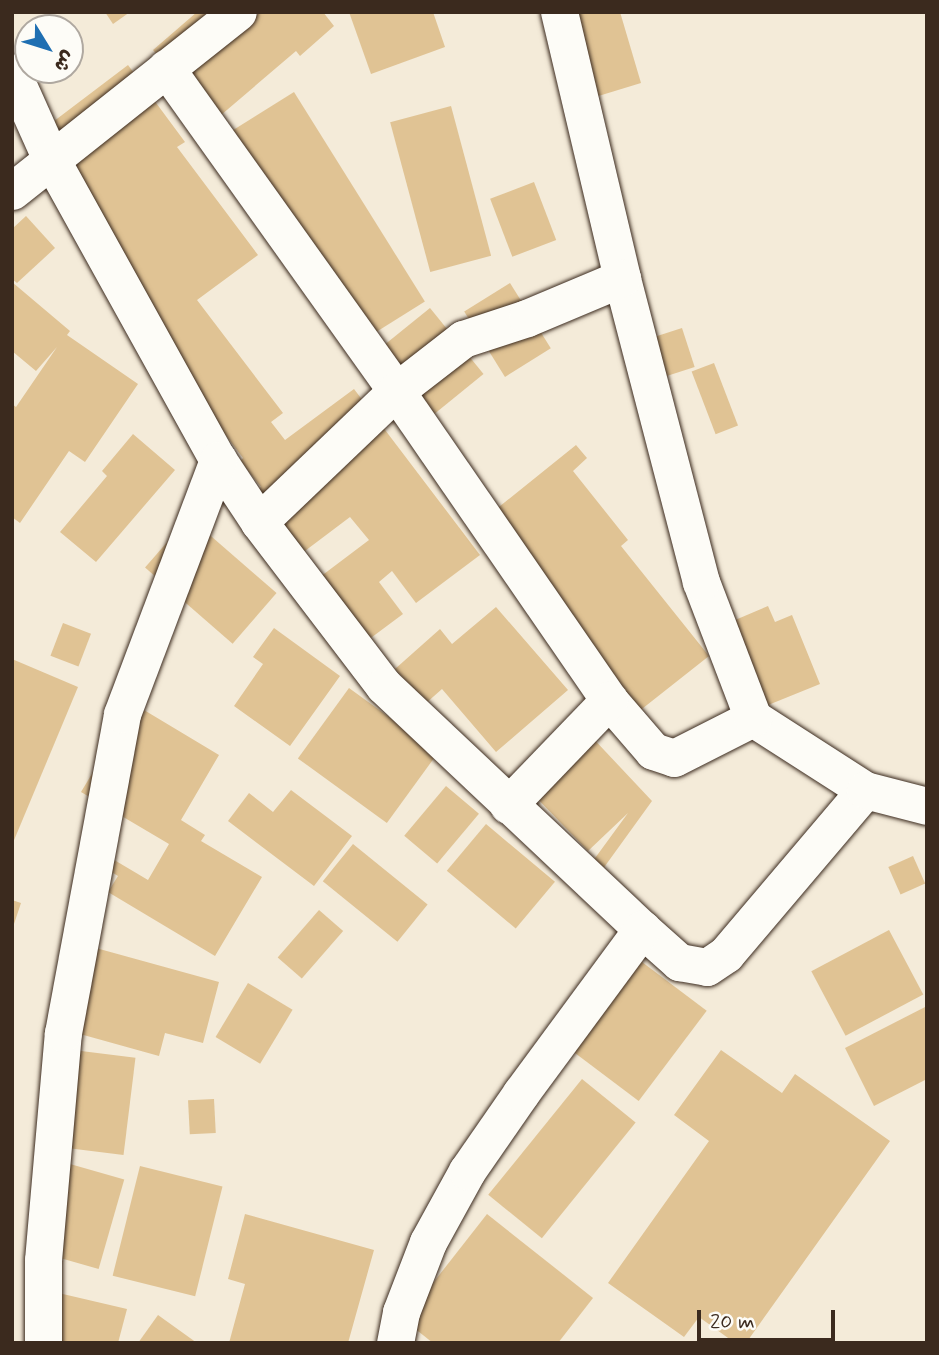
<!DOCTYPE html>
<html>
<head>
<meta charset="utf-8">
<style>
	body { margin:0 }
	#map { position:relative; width:939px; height:1355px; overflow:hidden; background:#f4ebd9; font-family:Mynerve,"Playpen Sans Arabic",sans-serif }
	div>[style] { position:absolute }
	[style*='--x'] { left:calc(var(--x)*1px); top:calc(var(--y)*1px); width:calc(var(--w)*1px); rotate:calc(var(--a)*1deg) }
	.building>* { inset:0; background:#e0c394; transform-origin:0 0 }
	.roads { filter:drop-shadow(0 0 2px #3b2a1e) drop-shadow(0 0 2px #3b2a1e) }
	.street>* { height:37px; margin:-18.5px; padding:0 18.5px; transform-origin:18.5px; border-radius:18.5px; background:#fdfcf7 }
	span { translate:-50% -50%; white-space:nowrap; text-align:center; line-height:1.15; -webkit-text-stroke:6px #fdfcf7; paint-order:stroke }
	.frame { position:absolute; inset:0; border:14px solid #3b2a1e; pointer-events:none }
	.north { position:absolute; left:14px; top:14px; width:70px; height:70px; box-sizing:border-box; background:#fdfcf7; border:2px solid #afa8a0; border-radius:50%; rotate:128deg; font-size:19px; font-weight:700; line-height:28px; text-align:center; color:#3b2a1e }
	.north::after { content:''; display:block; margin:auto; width:24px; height:32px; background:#1f6fb2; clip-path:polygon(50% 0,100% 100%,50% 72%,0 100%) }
	.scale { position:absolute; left:697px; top:1310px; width:138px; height:32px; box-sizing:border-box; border:4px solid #3b2a1e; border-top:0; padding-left:9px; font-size:21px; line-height:24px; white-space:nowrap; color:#3b2a1e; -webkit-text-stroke:5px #fdfcf7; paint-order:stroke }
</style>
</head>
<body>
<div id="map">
	<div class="building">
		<i style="clip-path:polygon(105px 12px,130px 12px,113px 24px)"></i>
		<i style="clip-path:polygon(197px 12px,220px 12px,237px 32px,258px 14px,256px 12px,323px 12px,334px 26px,300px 56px,296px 51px,214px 121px,153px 50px)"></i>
		<i style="clip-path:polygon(349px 12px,433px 12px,445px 47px,371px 74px)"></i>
		<i style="clip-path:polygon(542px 12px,620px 12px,641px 83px,569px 105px)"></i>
		<i style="clip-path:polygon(128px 65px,185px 142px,177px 147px,258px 255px,197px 300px,283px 413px,271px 422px,285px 440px,354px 389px,480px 555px,416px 603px,392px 571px,379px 582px,403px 614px,360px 646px,312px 583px,369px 540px,350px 517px,289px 563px,242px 501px,261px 487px,240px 461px,243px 458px,67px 225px,37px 134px)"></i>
		<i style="left:294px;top:92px;width:247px;height:81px;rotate:58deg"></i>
		<i style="left:451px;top:106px;width:155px;height:63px;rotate:75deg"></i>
		<i style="left:534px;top:182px;width:62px;height:47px;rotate:69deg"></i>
		<i style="clip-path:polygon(26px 216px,55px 248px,17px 283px,12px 279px,12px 229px)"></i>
		<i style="clip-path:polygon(12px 282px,70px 331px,67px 335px,138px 384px,85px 462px,69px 451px,20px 523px,12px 517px,12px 404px,16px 407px,57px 347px,36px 371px,12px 351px)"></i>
		<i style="left:510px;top:283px;width:77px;height:54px;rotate:58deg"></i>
		<i style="left:430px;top:308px;width:85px;height:76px;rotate:51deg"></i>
		<i style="left:682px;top:328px;width:41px;height:61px;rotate:72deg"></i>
		<i style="left:714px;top:363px;width:67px;height:24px;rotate:69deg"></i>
		<i style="clip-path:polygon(133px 434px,175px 470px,96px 562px,60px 532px,107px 476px,102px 471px)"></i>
		<i style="clip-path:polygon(576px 445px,587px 458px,573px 471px,628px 540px,621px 546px,709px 656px,633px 716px,479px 523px)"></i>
		<i style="left:189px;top:517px;width:116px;height:67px;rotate:41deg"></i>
		<i style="clip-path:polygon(768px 606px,775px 622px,792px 615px,820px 684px,756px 710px,721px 626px)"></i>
		<i style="clip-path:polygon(496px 607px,568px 690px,496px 752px,442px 689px,425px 704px,395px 669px,440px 629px,452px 644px)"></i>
		<i style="left:63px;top:623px;width:30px;height:35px;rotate:21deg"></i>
		<i style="clip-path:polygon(274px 628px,340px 676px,290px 746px,234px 706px,263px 664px,253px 657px)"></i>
		<i style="clip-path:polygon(12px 659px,78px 687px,12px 845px)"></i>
		<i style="left:349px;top:688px;width:110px;height:87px;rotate:36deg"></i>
		<i style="clip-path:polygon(134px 704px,219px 755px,181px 820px,205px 835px,201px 841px,262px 877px,215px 956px,108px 892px,118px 876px,84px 855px,89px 845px,148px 880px,169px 844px,81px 792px)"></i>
		<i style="clip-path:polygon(589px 734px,652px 801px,600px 873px,590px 865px,628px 813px,588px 851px,530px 791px)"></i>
		<i style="left:446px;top:786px;width:43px;height:65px;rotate:40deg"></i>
		<i style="clip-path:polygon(291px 790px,352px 836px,314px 886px,228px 821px,249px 793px,273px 812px)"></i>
		<i style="left:486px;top:824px;width:90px;height:61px;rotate:40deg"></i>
		<i style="left:353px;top:844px;width:96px;height:48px;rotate:39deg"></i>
		<i style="left:913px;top:856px;width:30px;height:27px;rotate:66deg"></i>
		<i style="clip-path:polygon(12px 900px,21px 903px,13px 927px,12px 927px)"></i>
		<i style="left:319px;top:910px;width:32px;height:63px;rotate:41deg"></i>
		<i style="left:889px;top:930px;width:73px;height:88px;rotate:62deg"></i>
		<i style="clip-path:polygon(85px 945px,219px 982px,203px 1043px,165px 1033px,159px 1056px,62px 1029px)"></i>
		<i style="left:638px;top:959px;width:86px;height:113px;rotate:37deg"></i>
		<i style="left:248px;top:983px;width:52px;height:63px;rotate:31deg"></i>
		<i style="clip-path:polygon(927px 1006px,927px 1079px,874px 1106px,845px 1048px)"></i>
		<i style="left:65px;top:1049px;width:71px;height:98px;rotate:7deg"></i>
		<i style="clip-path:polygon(721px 1050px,782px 1093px,795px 1074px,890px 1141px,746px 1343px,735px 1343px,699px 1317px,684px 1337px,608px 1283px,709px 1141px,674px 1115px)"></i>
		<i style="left:582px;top:1079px;width:69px;height:149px;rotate:39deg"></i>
		<i style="left:214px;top:1099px;width:34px;height:26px;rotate:87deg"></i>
		<i style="left:56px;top:1160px;width:71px;height:93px;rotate:16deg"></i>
		<i style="left:140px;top:1166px;width:85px;height:113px;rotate:14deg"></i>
		<i style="clip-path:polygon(245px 1214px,374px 1250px,348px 1343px,229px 1343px,245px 1284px,228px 1279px)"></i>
		<i style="clip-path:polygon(487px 1214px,593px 1298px,558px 1343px,433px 1343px,404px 1320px)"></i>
		<i style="clip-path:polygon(50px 1291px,127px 1309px,118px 1343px,38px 1343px)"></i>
		<i style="clip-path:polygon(158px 1315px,197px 1343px,138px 1343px)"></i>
	</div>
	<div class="roads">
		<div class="street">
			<i style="--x:166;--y:68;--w:397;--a:54.5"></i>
			<i style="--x:396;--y:391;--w:375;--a:55.4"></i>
			<i style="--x:609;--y:700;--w:67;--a:49.2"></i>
			<i style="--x:653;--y:751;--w:22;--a:18"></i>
			<i style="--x:674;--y:758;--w:89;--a:-26.9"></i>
			<i style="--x:12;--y:72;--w:95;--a:65.9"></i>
			<i style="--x:51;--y:159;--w:344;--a:61"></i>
			<i style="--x:218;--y:460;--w:74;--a:56.5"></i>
			<i style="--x:259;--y:522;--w:206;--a:52.7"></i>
			<i style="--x:384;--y:686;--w:354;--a:43.3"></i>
			<i style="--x:642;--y:929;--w:50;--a:41.7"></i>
			<i style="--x:679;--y:962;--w:28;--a:10"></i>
			<i style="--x:707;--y:967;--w:23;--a:-34"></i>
			<i style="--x:726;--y:954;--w:215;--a:-49.7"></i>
			<i style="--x:865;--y:790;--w:133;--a:-147.3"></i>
			<i style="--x:753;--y:718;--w:146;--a:-110.9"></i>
			<i style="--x:701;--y:582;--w:314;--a:-104.6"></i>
			<i style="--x:622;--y:278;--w:273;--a:-103.3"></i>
			<i style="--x:12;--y:191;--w:288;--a:-38.4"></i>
			<i style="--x:259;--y:522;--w:190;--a:-43.7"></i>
			<i style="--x:396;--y:391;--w:85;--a:-37.8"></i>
			<i style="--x:463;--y:339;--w:67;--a:-18.2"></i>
			<i style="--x:527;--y:318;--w:103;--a:-22.8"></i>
			<i style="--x:865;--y:790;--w:64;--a:14.5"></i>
			<i style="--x:508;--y:805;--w:146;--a:-46.1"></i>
			<i style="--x:43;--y:1343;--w:83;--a:-90"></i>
			<i style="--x:43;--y:1260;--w:228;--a:-85"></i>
			<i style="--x:63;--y:1033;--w:324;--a:-79.5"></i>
			<i style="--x:122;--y:714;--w:272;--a:-69.3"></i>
			<i style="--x:395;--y:1343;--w:32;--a:-79"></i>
			<i style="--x:401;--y:1312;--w:75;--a:-68.9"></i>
			<i style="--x:428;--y:1242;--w:81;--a:-61.2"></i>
			<i style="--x:467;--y:1171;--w:95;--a:-55.3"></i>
			<i style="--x:521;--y:1093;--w:204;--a:-53.6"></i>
		</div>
	</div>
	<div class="frame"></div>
	<div class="north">ش</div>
	<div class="scale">20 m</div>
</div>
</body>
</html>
